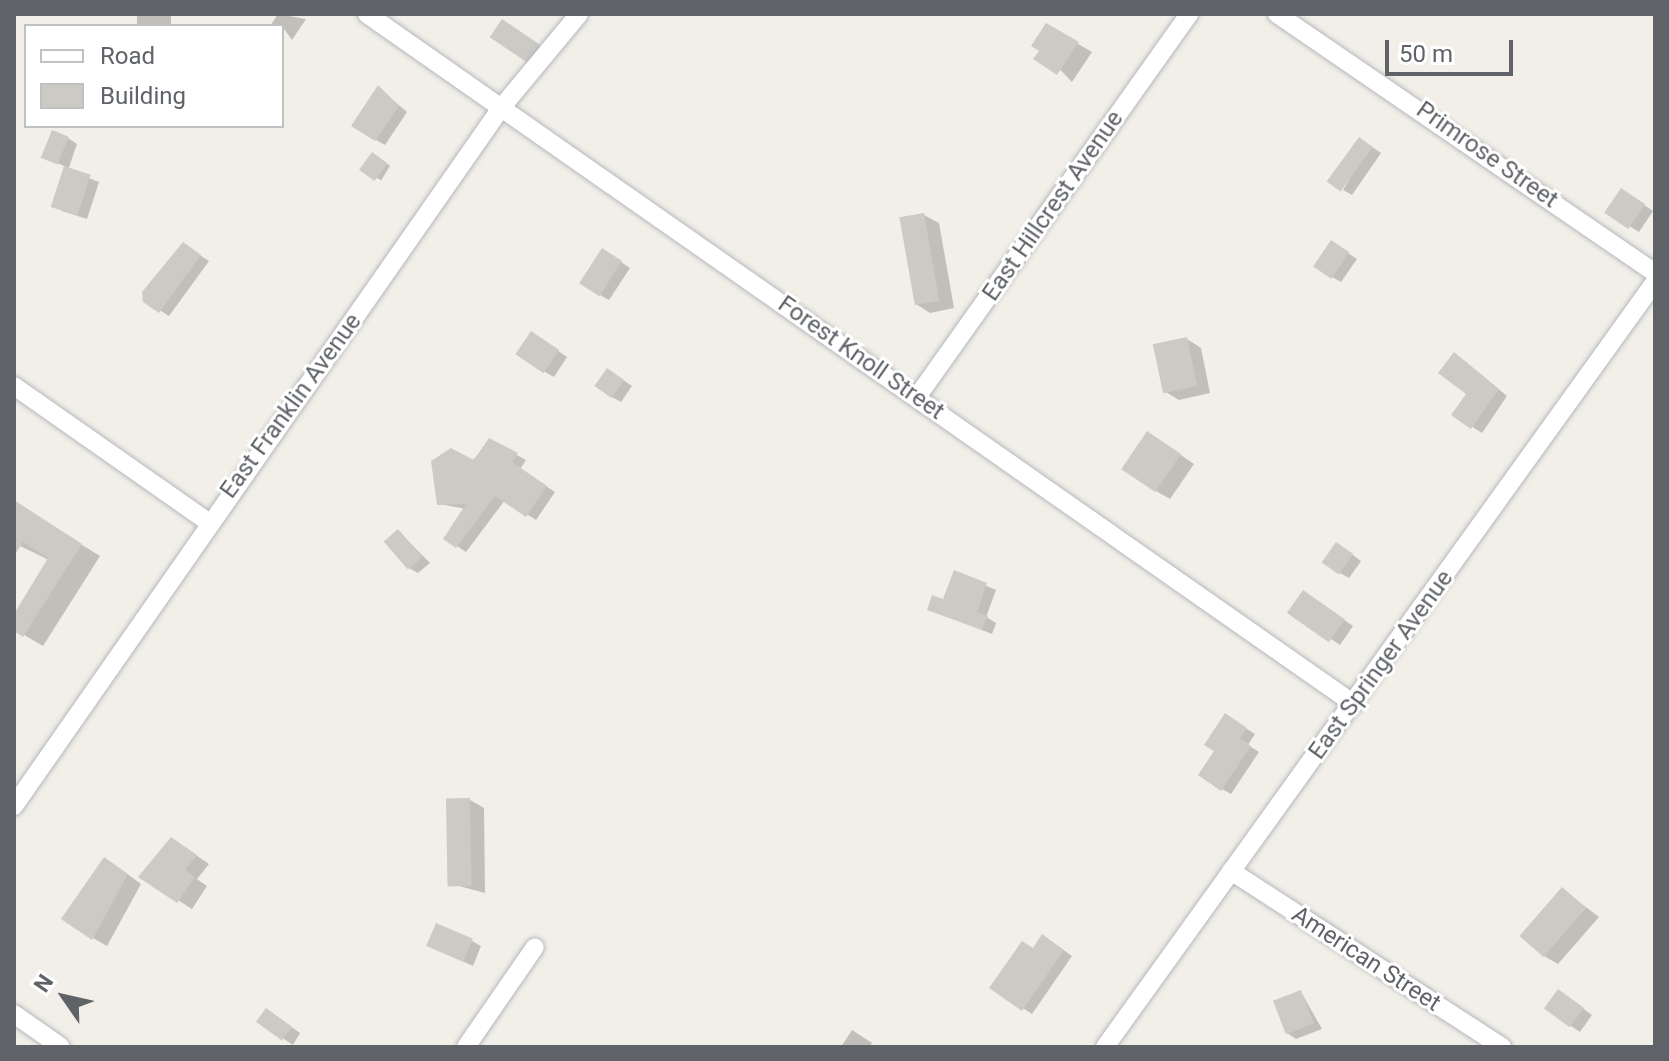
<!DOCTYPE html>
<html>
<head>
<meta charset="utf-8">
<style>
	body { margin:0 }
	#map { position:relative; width:1669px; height:1061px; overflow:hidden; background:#f1efe8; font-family:Roboto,sans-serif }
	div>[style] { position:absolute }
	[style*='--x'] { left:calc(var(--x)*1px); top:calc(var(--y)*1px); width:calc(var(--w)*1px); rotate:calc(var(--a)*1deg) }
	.shadow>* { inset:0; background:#0003; transform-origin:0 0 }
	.building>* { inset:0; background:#cccac5; transform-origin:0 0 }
	.roads { filter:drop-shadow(0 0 2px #b5b8bc) drop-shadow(0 0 2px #b5b8bc) }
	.street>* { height:18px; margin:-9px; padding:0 9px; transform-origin:9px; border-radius:9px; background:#fff }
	span { translate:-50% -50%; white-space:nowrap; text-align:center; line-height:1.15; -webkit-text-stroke:6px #fff; paint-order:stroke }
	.street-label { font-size:24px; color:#5f6368 }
	.frame { position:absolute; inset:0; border:16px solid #5f6368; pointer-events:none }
	.legend { position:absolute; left:24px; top:24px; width:260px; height:104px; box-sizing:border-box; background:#fff; border:2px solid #bfc1c3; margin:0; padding:10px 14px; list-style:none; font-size:24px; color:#5f6368 }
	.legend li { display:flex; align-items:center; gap:16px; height:40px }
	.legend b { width:40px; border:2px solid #bfc1c3 }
	.north { position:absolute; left:24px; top:957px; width:80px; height:80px; -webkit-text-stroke:6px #fff; paint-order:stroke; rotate:304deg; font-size:22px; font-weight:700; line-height:32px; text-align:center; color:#5f6368 }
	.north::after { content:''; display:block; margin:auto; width:28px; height:36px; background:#5f6368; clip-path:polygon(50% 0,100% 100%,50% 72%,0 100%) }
	.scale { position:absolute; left:1385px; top:40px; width:128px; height:36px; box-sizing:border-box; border:4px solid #5f6368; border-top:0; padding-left:10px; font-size:24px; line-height:28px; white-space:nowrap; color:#5f6368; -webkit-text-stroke:6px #fff; paint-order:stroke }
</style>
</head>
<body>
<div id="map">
	<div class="shadow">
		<i style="left:137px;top:14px;width:34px;height:12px"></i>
		<i style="clip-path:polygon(278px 14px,306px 19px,292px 40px,282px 26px,270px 26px)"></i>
		<i style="clip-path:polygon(1047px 26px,1092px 52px,1072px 82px,1042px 51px)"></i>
		<i style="clip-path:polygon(512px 27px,546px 50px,534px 65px,525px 60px)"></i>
		<i style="clip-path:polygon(379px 88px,407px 112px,385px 145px,376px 140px)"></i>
		<i style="clip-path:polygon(68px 138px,77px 144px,68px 170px,99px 182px,87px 219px,62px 211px,66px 167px,44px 157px)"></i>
		<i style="clip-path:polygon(1369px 145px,1381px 153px,1352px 195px,1343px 190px)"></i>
		<i style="left:372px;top:155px;width:21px;height:17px;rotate:31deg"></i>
		<i style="clip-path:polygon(1631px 196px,1653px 211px,1639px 232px,1607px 212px)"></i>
		<i style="clip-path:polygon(924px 215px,939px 223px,954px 308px,930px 313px,916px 304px)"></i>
		<i style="clip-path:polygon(1340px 248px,1357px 259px,1341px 282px,1332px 277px)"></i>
		<i style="clip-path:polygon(192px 250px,209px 261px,169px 316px,145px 301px)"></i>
		<i style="clip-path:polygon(612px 256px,630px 268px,609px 300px,600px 295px)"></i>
		<i style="clip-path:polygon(541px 339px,567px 357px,554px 377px,545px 372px)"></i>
		<i style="clip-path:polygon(1187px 339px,1201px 348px,1210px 393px,1179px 400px,1164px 391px)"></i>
		<i style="clip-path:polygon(1463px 360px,1507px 396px,1482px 433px,1454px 415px,1469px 393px)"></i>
		<i style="clip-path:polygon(617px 376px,632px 386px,621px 402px,612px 397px)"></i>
		<i style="clip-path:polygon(489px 440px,526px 460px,520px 469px,555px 492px,536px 520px,505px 500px,466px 552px,446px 539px,466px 509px,439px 504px)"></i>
		<i style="clip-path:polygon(1162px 442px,1194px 464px,1170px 499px,1156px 491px)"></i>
		<i style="clip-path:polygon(14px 503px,100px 556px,43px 646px,14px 629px,49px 560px,14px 543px)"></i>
		<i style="clip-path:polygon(399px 532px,430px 563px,418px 573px,409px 568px)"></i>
		<i style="clip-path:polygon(1346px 550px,1361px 561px,1349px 578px,1340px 573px)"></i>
		<i style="clip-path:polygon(955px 573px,996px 590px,986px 617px,996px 623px,992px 634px,929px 609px,945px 601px)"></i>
		<i style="clip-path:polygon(1312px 598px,1353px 626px,1340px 645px,1290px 612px)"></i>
		<i style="clip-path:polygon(1234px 721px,1255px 734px,1248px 745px,1259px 752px,1231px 794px,1222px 789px)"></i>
		<i style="clip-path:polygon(470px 800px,484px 808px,485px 893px,448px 883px,448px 803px)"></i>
		<i style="clip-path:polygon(184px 847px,209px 864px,197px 879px,207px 886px,192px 909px,141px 877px)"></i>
		<i style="clip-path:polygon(119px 868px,141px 884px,107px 946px,93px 938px)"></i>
		<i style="clip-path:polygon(1562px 889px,1599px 917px,1558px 964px,1544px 956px)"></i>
		<i style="clip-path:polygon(472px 941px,481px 946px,473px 966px,438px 950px)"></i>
		<i style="clip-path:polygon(1052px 942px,1072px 956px,1032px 1014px,992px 988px)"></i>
		<i style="clip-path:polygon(1301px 992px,1322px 1029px,1296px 1039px,1287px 1033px)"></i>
		<i style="clip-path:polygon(1567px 997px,1592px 1015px,1580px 1032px,1571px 1026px)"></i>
		<i style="clip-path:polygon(276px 1016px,300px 1033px,293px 1045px,259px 1022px)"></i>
		<i style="clip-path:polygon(852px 1030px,872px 1043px,869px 1047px,841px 1047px)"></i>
	</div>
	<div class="building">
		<i style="left:502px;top:19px;width:45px;height:22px;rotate:34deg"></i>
		<i style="clip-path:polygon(1046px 23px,1079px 42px,1057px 75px,1033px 59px,1039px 51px,1031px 46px)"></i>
		<i style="clip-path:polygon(378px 85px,399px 106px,375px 141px,351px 126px)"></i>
		<i style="left:52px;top:130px;width:18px;height:30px;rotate:22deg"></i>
		<i style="left:1359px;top:137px;width:17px;height:55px;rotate:36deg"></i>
		<i style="left:372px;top:152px;width:19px;height:22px;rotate:36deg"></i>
		<i style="left:64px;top:166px;width:28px;height:43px;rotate:18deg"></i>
		<i style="left:1621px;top:188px;width:29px;height:30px;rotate:34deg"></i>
		<i style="left:924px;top:213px;width:89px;height:25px;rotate:80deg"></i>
		<i style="left:1331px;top:240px;width:22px;height:32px;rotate:34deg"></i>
		<i style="clip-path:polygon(183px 242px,201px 255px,159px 313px,143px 302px,142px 292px)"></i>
		<i style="left:602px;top:248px;width:24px;height:42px;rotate:33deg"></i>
		<i style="left:531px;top:331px;width:34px;height:28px;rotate:34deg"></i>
		<i style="left:1187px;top:337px;width:50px;height:35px;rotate:78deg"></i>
		<i style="clip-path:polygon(1454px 352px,1499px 389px,1471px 429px,1451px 415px,1466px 394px,1438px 373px)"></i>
		<i style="left:607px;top:368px;width:21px;height:22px;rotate:35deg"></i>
		<i style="left:1147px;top:431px;width:41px;height:46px;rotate:34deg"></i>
		<i style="clip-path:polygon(489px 438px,518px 453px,512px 462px,547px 486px,526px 517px,495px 496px,456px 548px,443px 539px,466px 504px,437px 505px,431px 461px,451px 448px,474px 460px)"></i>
		<i style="clip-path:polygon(14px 500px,82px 544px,23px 637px,14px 631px,14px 614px,48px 558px,23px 542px,14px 556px)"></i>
		<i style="left:398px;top:529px;width:37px;height:19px;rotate:49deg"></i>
		<i style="left:1336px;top:542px;width:21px;height:25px;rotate:35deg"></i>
		<i style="clip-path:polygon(954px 570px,987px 583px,977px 612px,988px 616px,982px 630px,927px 610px,932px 595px,943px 599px)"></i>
		<i style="left:1303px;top:590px;width:51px;height:28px;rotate:35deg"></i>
		<i style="clip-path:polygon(1225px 713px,1247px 728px,1240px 738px,1251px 746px,1221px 791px,1198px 775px,1214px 751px,1204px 745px)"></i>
		<i style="left:470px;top:798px;width:88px;height:24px;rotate:89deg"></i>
		<i style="clip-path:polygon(171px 837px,197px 855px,185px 870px,195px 877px,177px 903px,138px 877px)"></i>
		<i style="clip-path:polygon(104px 857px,128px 874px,92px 940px,61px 919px)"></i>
		<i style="left:1562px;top:887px;width:32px;height:65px;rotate:41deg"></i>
		<i style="left:436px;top:923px;width:40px;height:25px;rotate:23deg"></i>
		<i style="clip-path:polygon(1042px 934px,1064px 950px,1022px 1011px,989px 988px,1022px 941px,1033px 948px)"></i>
		<i style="left:1558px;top:989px;width:32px;height:24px;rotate:36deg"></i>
		<i style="left:1301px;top:990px;width:36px;height:30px;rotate:69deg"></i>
		<i style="left:266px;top:1008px;width:32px;height:17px;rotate:36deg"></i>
	</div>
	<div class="roads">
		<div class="street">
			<i style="--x:367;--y:14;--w:1204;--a:34.96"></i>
			<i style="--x:1277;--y:14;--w:458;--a:34.4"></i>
			<i style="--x:14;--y:386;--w:236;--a:35"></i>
			<i style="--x:917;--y:397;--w:470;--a:-54.6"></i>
			<i style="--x:14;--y:806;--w:851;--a:-55.1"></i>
			<i style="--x:501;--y:108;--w:122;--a:-50.3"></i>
			<i style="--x:1231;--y:871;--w:323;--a:33"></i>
			<i style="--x:14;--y:1014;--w:57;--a:35.1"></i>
			<i style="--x:466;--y:1047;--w:121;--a:-55.4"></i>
			<i style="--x:1105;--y:1047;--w:942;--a:-54.29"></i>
		</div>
	</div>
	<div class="street-label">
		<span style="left:1487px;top:155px;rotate:35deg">Primrose Street</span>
		<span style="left:1053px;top:206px;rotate:-55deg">East Hillcrest Avenue</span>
		<span style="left:861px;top:358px;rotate:35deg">Forest Knoll Street</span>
		<span style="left:291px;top:406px;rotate:-54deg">East Franklin Avenue</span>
		<span style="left:1381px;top:665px;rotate:-54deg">East Springer Avenue</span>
		<span style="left:1366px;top:959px;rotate:33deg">American Street</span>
	</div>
	<div class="frame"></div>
	<ul class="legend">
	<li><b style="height:10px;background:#fff"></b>Road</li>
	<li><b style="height:22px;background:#cccac5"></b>Building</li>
	</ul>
	<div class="north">N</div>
	<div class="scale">50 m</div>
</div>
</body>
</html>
